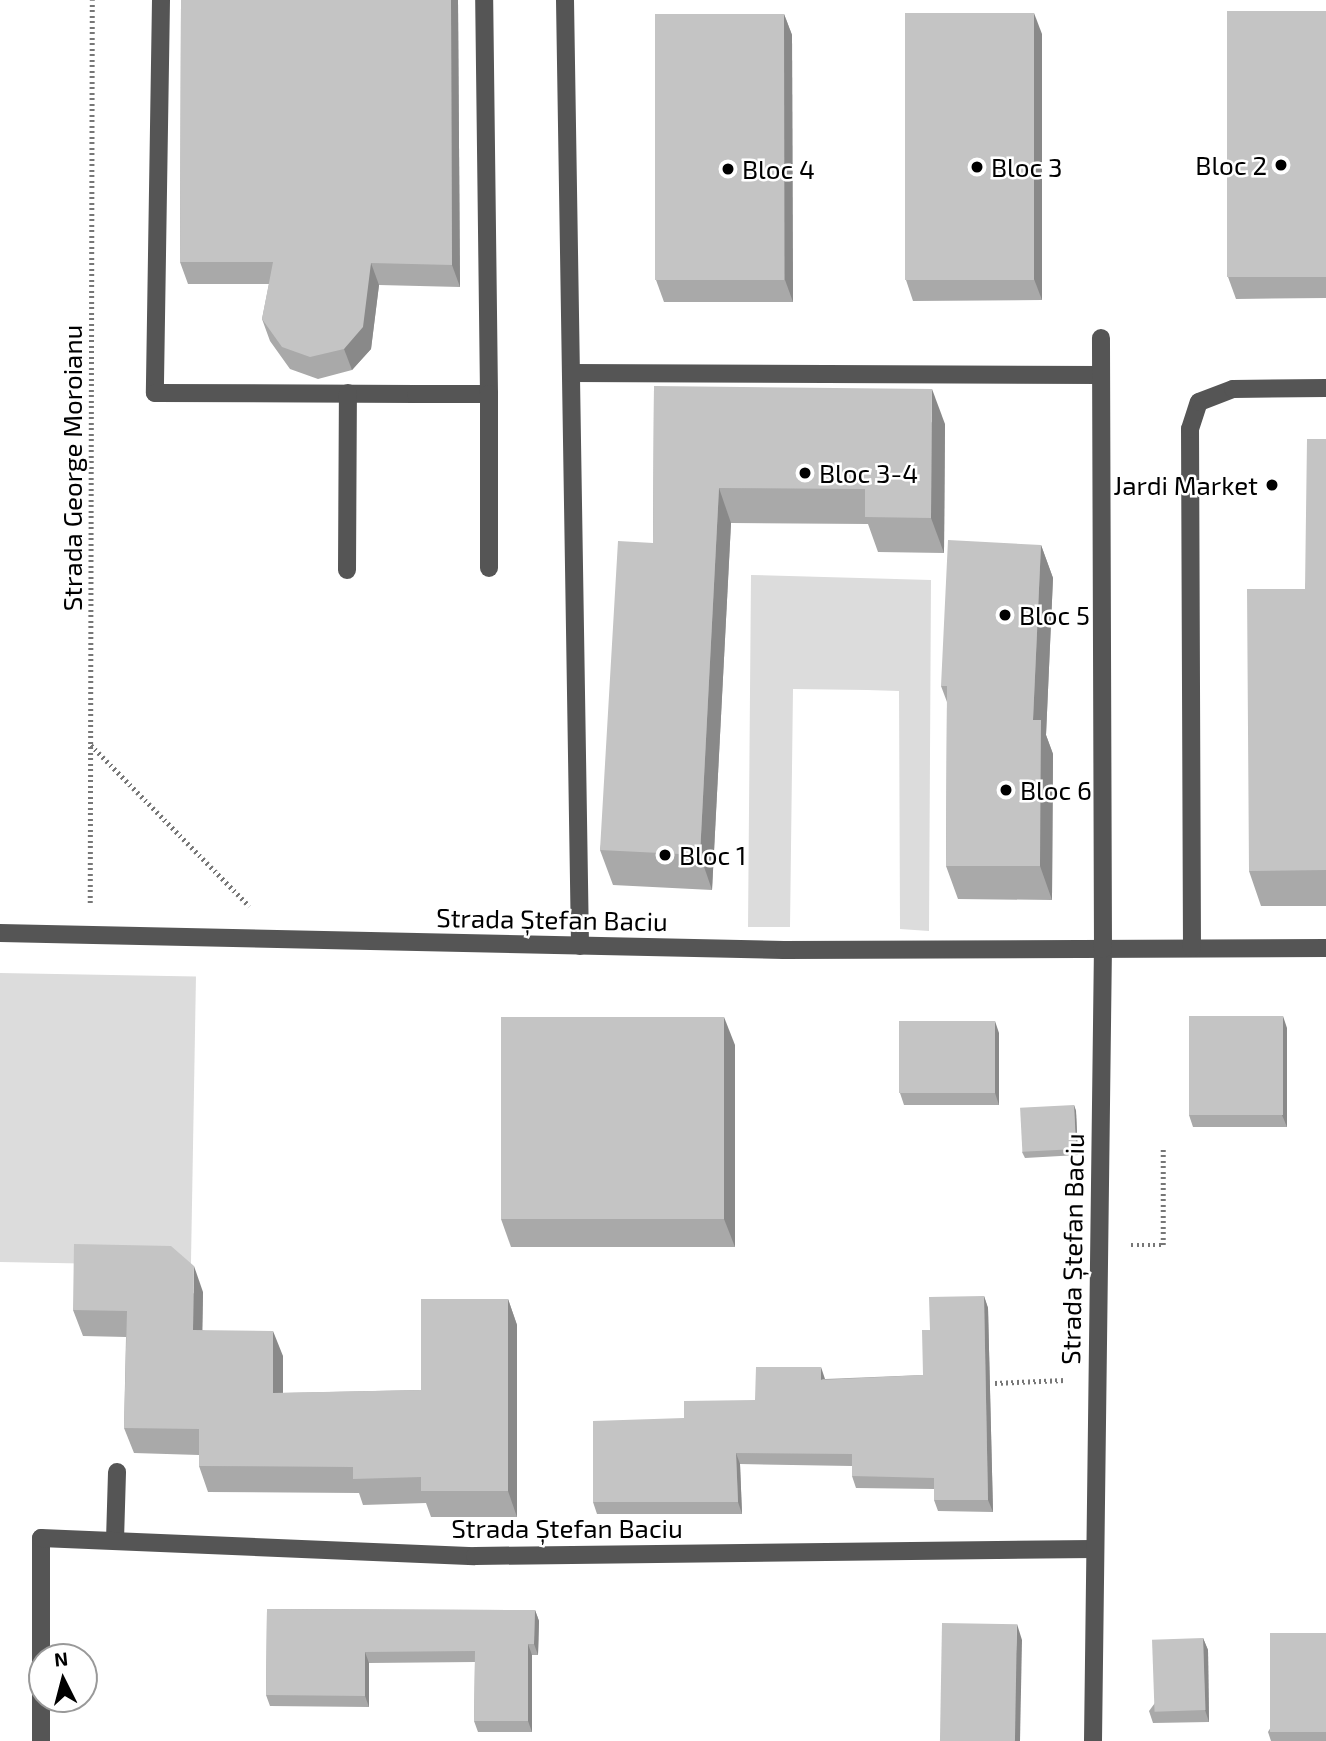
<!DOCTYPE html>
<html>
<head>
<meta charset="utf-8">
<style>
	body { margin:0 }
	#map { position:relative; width:1326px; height:1741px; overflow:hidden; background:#fff; font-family:"Exo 2",sans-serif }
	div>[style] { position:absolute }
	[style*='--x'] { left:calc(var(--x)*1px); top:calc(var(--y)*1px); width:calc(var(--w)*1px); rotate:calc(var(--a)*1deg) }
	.green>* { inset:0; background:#dcdcdc; transform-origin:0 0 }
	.path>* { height:4.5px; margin-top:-2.25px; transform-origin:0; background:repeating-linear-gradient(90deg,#777 0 2px,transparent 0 5.5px) }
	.minor>* { height:18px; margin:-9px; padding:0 9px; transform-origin:9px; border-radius:9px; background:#555 }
	.wall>* { inset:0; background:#a9a9a9 }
	.shaded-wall>* { inset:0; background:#898989 }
	.building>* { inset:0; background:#c4c4c4; transform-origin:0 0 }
	.dots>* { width:19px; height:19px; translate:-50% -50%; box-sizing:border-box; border:4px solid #fff; border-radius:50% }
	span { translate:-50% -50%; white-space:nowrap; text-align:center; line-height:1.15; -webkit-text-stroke:5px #fff; paint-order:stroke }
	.poi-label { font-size:26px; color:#000 }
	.right { translate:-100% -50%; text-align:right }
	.left { translate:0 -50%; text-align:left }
	.street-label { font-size:26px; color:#000 }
	.north { position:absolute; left:28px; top:1643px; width:70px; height:70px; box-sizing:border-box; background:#fff; border:2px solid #999; border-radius:50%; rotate:354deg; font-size:19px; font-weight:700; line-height:28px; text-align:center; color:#000 }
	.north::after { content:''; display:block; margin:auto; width:24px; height:32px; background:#000; clip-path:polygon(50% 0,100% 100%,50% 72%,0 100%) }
</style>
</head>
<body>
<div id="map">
	<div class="green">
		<i style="clip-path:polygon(751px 575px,931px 580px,929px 931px,900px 929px,899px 691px,867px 690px,793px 689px,790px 927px,748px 927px)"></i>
		<i style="left:0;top:973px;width:196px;height:289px;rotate:1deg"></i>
	</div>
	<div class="path">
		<i style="--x:91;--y:745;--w:226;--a:45.5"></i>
		<i style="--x:90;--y:903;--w:903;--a:-89.87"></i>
		<i style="--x:1131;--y:1245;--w:32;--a:0"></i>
		<i style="--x:1163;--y:1245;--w:98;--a:-90"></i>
		<i style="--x:995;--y:1383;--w:70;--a:-2.5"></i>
	</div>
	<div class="minor">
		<i style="--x:161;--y:0;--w:393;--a:90.9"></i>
		<i style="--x:155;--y:393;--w:261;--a:0.2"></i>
		<i style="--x:416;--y:394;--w:73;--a:0"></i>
		<i style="--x:489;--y:394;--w:394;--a:-90.7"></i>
		<i style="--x:565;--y:0;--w:946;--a:89.09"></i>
		<i style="--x:571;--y:373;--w:530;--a:0.22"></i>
		<i style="--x:489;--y:394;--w:174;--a:90"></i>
		<i style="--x:347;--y:570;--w:177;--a:-89.7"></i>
		<i style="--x:0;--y:933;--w:784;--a:1.24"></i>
		<i style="--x:784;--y:950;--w:542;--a:-0.21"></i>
		<i style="--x:1192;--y:948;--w:519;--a:-90.22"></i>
		<i style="--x:1190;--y:429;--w:28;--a:-72"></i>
		<i style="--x:1199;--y:402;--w:36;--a:-21"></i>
		<i style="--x:1233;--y:389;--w:93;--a:-0.6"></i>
		<i style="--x:115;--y:1540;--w:68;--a:-88.3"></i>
		<i style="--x:41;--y:1741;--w:203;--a:-90"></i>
		<i style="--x:41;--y:1538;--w:434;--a:2.4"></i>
		<i style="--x:475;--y:1556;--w:619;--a:-0.65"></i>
		<i style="--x:1093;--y:1741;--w:792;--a:-89.28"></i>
		<i style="--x:1103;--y:949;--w:611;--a:-90.19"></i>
	</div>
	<div class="wall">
		<i style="clip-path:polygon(181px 0,458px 0,460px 287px,379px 285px,371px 349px,352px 370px,318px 379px,290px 369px,270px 341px,262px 319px,269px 284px,188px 284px,180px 262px)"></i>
		<i style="clip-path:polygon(1326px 11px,1326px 298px,1236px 299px,1228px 277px)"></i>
		<i style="clip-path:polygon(784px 14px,792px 35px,793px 302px,664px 302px,656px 280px)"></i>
		<i style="clip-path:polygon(1042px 34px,1042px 300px,913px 301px,906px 280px)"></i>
		<i style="clip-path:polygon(654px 386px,945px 424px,944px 553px,878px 552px,868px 524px,731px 523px,712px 890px,613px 885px,600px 850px,653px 543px)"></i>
		<i style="clip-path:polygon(1326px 439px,1326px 906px,1261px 906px,1249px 871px,1305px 589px)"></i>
		<i style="clip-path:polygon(1041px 545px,1053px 578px,1046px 735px,1053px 754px,1052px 900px,958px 899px,946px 866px,947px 702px,941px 686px)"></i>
		<i style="clip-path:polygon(1287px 1028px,1287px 1127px,1193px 1127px,1189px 1115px)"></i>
		<i style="clip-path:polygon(999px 1033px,999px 1105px,904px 1105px,900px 1093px)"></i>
		<i style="clip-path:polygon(735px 1045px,735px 1247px,511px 1247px,501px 1219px)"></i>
		<i style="clip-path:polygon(1074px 1105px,1076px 1111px,1078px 1155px,1025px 1158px,1022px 1152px)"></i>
		<i style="clip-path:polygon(203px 1292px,202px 1330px,283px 1356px,283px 1393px,421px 1390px,508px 1299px,517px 1325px,517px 1517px,431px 1517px,426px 1503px,363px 1505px,359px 1493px,208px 1492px,199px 1466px,199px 1455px,134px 1453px,124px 1428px,126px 1337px,83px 1336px,73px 1310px)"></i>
		<i style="clip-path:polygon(984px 1296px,988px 1308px,993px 1512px,938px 1511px,934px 1500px,934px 1489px,856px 1488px,852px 1476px,852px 1466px,740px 1464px,742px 1514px,597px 1514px,593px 1502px,684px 1418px,755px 1400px,825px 1379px,923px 1375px,930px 1330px)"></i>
		<i style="clip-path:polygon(267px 1609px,535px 1610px,539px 1621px,538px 1655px,532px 1655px,532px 1732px,478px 1732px,474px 1721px,475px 1662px,369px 1663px,369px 1707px,270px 1706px,266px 1695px)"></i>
		<i style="clip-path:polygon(1326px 1633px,1326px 1741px,1271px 1741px,1268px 1732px)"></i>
		<i style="clip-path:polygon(1203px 1638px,1208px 1650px,1209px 1722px,1153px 1723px,1149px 1711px)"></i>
	</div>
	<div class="shaded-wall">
		<i style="clip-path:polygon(451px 0,458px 0,460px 287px,452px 265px)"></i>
		<i style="clip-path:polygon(1034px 13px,1042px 34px,1042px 300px,1034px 279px)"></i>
		<i style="clip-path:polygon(784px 14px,792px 35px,793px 302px,785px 280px)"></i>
		<i style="clip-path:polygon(371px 263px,379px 285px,371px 349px,352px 370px,344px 349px)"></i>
		<i style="clip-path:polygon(932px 389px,945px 424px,944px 553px,931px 518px)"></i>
		<i style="clip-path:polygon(719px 488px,731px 523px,712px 890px,700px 855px)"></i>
		<i style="clip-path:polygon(1041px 545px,1053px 578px,1046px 735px,1053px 754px,1052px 900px,1040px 866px,1033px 720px)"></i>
		<i style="clip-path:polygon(1283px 1016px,1287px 1028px,1287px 1127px,1282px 1115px)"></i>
		<i style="clip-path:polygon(724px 1017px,735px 1045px,735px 1247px,724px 1219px)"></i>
		<i style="clip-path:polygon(995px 1021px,999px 1033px,999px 1105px,995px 1093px)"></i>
		<i style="clip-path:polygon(1074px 1105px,1076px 1111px,1078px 1155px,1076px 1149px)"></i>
		<i style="clip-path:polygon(194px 1266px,203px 1292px,202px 1356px,193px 1330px)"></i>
		<i style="clip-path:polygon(984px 1296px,988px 1308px,993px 1512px,988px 1500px)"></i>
		<i style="clip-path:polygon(508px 1299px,517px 1325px,517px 1517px,508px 1491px)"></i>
		<i style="clip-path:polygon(273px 1331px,283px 1356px,283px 1419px,273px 1393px)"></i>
		<i style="clip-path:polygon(821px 1367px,825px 1379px,821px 1380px)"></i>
		<i style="clip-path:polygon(736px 1453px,740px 1464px,742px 1514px,738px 1502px)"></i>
		<i style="clip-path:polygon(535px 1610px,539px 1621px,538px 1655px,534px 1644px)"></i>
		<i style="clip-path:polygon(1017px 1624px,1022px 1640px,1020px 1741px,1013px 1741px)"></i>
		<i style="clip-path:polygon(1203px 1638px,1208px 1650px,1209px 1722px,1205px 1710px)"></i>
		<i style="clip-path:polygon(528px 1644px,532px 1655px,532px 1732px,528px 1721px)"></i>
		<i style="clip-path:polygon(365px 1652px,369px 1663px,369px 1707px,365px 1696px)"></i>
	</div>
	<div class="building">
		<i style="clip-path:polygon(181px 0,451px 0,452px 265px,371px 263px,363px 327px,344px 349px,310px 357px,282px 347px,262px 319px,273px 262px,180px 262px)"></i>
		<i style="left:1227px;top:11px;width:99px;height:266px"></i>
		<i style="left:905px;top:13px;width:129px;height:267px"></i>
		<i style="left:655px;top:14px;width:129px;height:266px"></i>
		<i style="clip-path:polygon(654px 386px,932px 389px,931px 518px,865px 517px,865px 489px,719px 488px,700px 855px,600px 850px,618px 541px,653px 543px)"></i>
		<i style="clip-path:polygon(1307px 439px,1326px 439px,1326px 870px,1249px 871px,1247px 589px,1305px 589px)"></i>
		<i style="clip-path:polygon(948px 540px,1041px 545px,1033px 720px,1041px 720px,1040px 866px,946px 866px,947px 686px,941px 686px)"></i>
		<i style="left:1189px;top:1016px;width:94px;height:99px"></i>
		<i style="left:724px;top:1017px;width:202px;height:223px;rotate:90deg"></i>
		<i style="left:899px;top:1021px;width:96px;height:72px"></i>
		<i style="left:1074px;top:1105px;width:44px;height:54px;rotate:87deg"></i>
		<i style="clip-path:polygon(74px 1244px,171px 1246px,194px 1266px,193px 1330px,273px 1331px,273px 1393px,421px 1390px,421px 1299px,508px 1299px,508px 1491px,421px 1491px,421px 1477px,353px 1479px,353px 1467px,199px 1466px,199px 1429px,124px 1428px,127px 1311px,73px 1310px)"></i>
		<i style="clip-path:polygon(984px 1296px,988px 1500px,934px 1500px,934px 1478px,852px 1476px,852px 1454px,736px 1453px,738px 1502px,593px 1502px,593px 1421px,684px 1418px,684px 1401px,755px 1400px,756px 1367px,821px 1367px,821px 1380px,923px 1375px,922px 1330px,930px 1330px,929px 1297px)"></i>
		<i style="clip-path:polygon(267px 1609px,535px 1610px,534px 1644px,528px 1644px,528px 1721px,474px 1721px,475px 1651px,365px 1652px,365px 1696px,266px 1695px)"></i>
		<i style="left:942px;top:1623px;width:75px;height:118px;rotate:1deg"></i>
		<i style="left:1270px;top:1633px;width:56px;height:99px"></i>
		<i style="left:1203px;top:1638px;width:72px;height:51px;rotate:88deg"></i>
	</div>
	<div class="dots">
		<i style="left:1281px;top:165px;background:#000"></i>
		<i style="left:977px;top:167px;background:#000"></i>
		<i style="left:728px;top:169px;background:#000"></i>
		<i style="left:805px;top:473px;background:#000"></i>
		<i style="left:1272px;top:485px;background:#000"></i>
		<i style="left:1005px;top:615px;background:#000"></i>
		<i style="left:1006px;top:790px;background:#000"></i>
		<i style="left:665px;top:855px;background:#000"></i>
	</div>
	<div class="poi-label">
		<span class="right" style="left:1267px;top:165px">Bloc 2</span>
		<span class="left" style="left:991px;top:167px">Bloc 3</span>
		<span class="left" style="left:742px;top:169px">Bloc 4</span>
		<span class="left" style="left:819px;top:473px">Bloc 3-4</span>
		<span class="right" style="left:1258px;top:485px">Jardi Market</span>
		<span class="left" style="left:1019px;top:615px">Bloc 5</span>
		<span class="left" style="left:1020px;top:790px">Bloc 6</span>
		<span class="left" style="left:679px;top:855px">Bloc 1</span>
	</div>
	<div class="street-label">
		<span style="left:72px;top:468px;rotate:-90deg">Strada George Moroianu</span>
		<span style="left:552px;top:919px;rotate:1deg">Strada Ștefan Baciu</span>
		<span style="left:1072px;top:1249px;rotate:-89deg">Strada Ștefan Baciu</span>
		<span style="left:567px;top:1528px">Strada Ștefan Baciu</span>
	</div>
	<div class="north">N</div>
</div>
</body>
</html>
